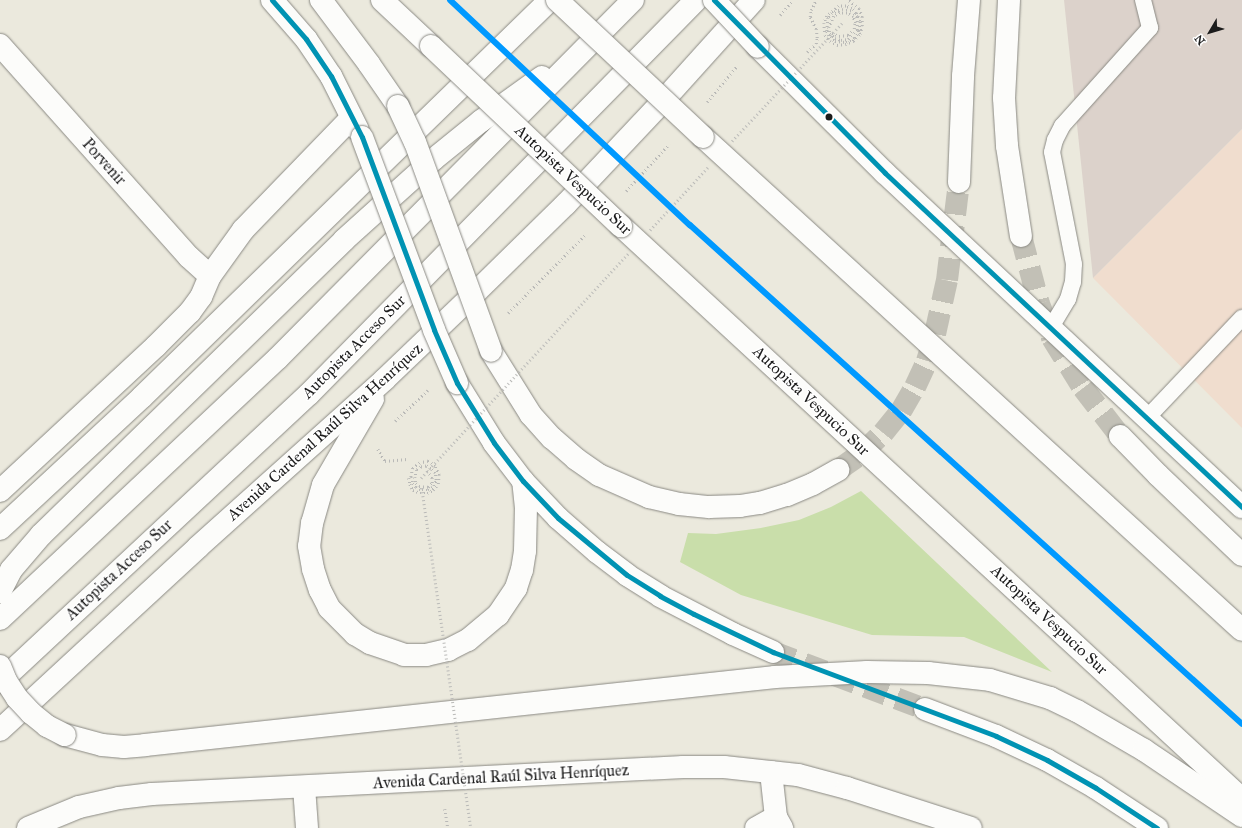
<!DOCTYPE html>
<html>
<head>
<meta charset="utf-8">
<style>
	body { margin:0 }
	#map { position:relative; width:1242px; height:828px; overflow:hidden; background:#ebe9dd; font-family:"IM FELL Great Primer",serif }
	div>[style] { position:absolute }
	[style*='--x'] { left:calc(var(--x)*1px); top:calc(var(--y)*1px); width:calc(var(--w)*1px); rotate:calc(var(--a)*1deg) }
	.built>* { inset:0; background:#f0ddce }
	.industrial>* { inset:0; background:#dcd2cb }
	.green>* { inset:0; background:#c9deaa }
	.secondary-tunnel>* { height:22px; margin-top:-11px; transform-origin:0; background:repeating-linear-gradient(90deg,#c2c0b6 0 22px,transparent 0 33px) }
	.highway-tunnel>* { height:22px; margin-top:-11px; transform-origin:0; background:repeating-linear-gradient(90deg,#c2c0b6 0 22px,transparent 0 33px) }
	.path>* { height:2.5px; margin-top:-1.25px; transform-origin:0; background:repeating-linear-gradient(90deg,#b9b9b7 0 1px,transparent 0 4px) }
	.roads { filter:drop-shadow(0 0 1px #8a8983) drop-shadow(0 0 1px #8a8983) }
	.lane>* { height:16px; margin:-8px; padding:0 8px; transform-origin:8px; border-radius:8px; background:#fcfcfa }
	.street>* { height:22px; margin:-11px; padding:0 11px; transform-origin:11px; border-radius:11px; background:#fcfcfa }
	.secondary>* { height:22px; margin:-11px; padding:0 11px; transform-origin:11px; border-radius:11px; background:#fcfcfa }
	.highway>* { height:22px; margin:-11px; padding:0 11px; transform-origin:11px; border-radius:11px; background:#fcfcfa }
	.path-bridge>* { height:2.5px; margin-top:-1.25px; transform-origin:0; background:repeating-linear-gradient(90deg,#b9b9b7 0 1px,transparent 0 4px) }
	.bridges { filter:drop-shadow(0 0 1px #8a8983) drop-shadow(0 0 1px #8a8983) }
	.secondary-bridge>* { height:22px; margin:-11px; padding:0 11px; transform-origin:11px; border-radius:11px; background:#fcfcfa }
	.highway-bridge>* { height:22px; margin:-11px; padding:0 11px; transform-origin:11px; border-radius:11px; background:#fcfcfa }
	.bus-1>* { height:5px; margin:-2.5px; padding:0 2.5px; transform-origin:2.5px; border-radius:2.5px; background:#0093b3 }
	.metro-1>* { height:6px; margin:-3px; padding:0 3px; transform-origin:3px; border-radius:3px; background:#09f }
	.dots>* { width:11px; height:11px; translate:-50% -50%; box-sizing:border-box; border:2px solid #fff; border-radius:50% }
	span { translate:-50% -50%; white-space:nowrap; text-align:center; line-height:1.15; -webkit-text-stroke:3px #fff; paint-order:stroke }
	.street-label { font-size:16px; color:#1c1c1c }
	.north { position:absolute; left:1190px; top:12px; width:40px; height:40px; -webkit-text-stroke:3px #fff; paint-order:stroke; rotate:232deg; font-size:11px; font-weight:700; line-height:16px; text-align:center; color:#1c1c1c }
	.north::after { content:''; display:block; margin:auto; width:14px; height:18px; background:#1c1c1c; clip-path:polygon(50% 0,100% 100%,50% 72%,0 100%) }
</style>
</head>
<body>
<div id="map">
	<div class="built">
		<i style="clip-path:polygon(1242px 129px,1242px 428px,1093px 278px)"></i>
	</div>
	<div class="industrial">
		<i style="clip-path:polygon(1064px 0,1242px 0,1242px 129px,1093px 278px)"></i>
	</div>
	<div class="green">
		<i style="clip-path:polygon(861px 491px,1052px 672px,964px 637px,872px 635px,741px 595px,680px 562px,688px 533px,716px 534px,761px 528px,799px 520px,831px 507px)"></i>
	</div>
	<div class="secondary-tunnel">
		<i style="--x:773;--y:652;--w:162;--a:20.6"></i>
	</div>
	<div class="highway-tunnel">
		<i style="--x:1021;--y:236;--w:70;--a:75.2"></i>
		<i style="--x:1039;--y:304;--w:36;--a:69"></i>
		<i style="--x:1052;--y:338;--w:59;--a:58.2"></i>
		<i style="--x:1083;--y:388;--w:61;--a:52.4"></i>
		<i style="--x:838;--y:470;--w:29;--a:-35"></i>
		<i style="--x:862;--y:453;--w:29;--a:-44"></i>
		<i style="--x:883;--y:433;--w:28;--a:-51"></i>
		<i style="--x:901;--y:411;--w:28;--a:-60"></i>
		<i style="--x:915;--y:387;--w:29;--a:-65"></i>
		<i style="--x:927;--y:361;--w:28;--a:-73"></i>
		<i style="--x:935;--y:334;--w:55;--a:-77.5"></i>
		<i style="--x:947;--y:280;--w:99;--a:-83"></i>
	</div>
	<div class="path">
		<i style="--x:780;--y:15;--w:20;--a:-49"></i>
		<i style="--x:832;--y:33;--w:8;--a:23"></i>
		<i style="--x:839;--y:36;--w:9;--a:-6"></i>
		<i style="--x:848;--y:35;--w:8;--a:-45"></i>
		<i style="--x:854;--y:29;--w:6;--a:-81"></i>
		<i style="--x:855;--y:23;--w:6;--a:-108"></i>
		<i style="--x:853;--y:17;--w:7;--a:-146"></i>
		<i style="--x:847;--y:13;--w:7;--a:180"></i>
		<i style="--x:840;--y:13;--w:7;--a:153"></i>
		<i style="--x:834;--y:16;--w:12;--a:114"></i>
		<i style="--x:829;--y:27;--w:6;--a:81"></i>
		<i style="--x:830;--y:33;--w:7;--a:45"></i>
		<i style="--x:835;--y:38;--w:6;--a:18"></i>
		<i style="--x:841;--y:40;--w:7;--a:-8"></i>
		<i style="--x:848;--y:39;--w:13;--a:-45"></i>
		<i style="--x:857;--y:30;--w:13;--a:-90"></i>
		<i style="--x:857;--y:17;--w:8;--a:-135"></i>
		<i style="--x:851;--y:11;--w:8;--a:-166"></i>
		<i style="--x:843;--y:9;--w:12;--a:160"></i>
		<i style="--x:832;--y:13;--w:6;--a:129"></i>
		<i style="--x:828;--y:18;--w:13;--a:94"></i>
		<i style="--x:827;--y:31;--w:7;--a:63"></i>
		<i style="--x:830;--y:37;--w:6;--a:39"></i>
		<i style="--x:835;--y:41;--w:11;--a:5"></i>
		<i style="--x:846;--y:42;--w:9;--a:-27"></i>
		<i style="--x:854;--y:38;--w:9;--a:-54"></i>
		<i style="--x:859;--y:31;--w:10;--a:-84"></i>
		<i style="--x:860;--y:21;--w:9;--a:-117"></i>
		<i style="--x:856;--y:13;--w:6;--a:-129"></i>
		<i style="--x:852;--y:8;--w:6;--a:-162"></i>
		<i style="--x:846;--y:6;--w:7;--a:180"></i>
		<i style="--x:839;--y:6;--w:16;--a:140"></i>
		<i style="--x:827;--y:16;--w:8;--a:113"></i>
		<i style="--x:824;--y:23;--w:12;--a:85"></i>
		<i style="--x:825;--y:35;--w:8;--a:50"></i>
		<i style="--x:830;--y:41;--w:8;--a:30"></i>
		<i style="--x:837;--y:45;--w:8;--a:-7"></i>
		<i style="--x:845;--y:44;--w:9;--a:-21"></i>
		<i style="--x:853;--y:41;--w:10;--a:-45"></i>
		<i style="--x:860;--y:34;--w:8;--a:-76"></i>
		<i style="--x:862;--y:26;--w:9;--a:-90"></i>
		<i style="--x:862;--y:17;--w:9;--a:-111"></i>
		<i style="--x:859;--y:9;--w:14;--a:-141"></i>
		<i style="--x:807;--y:52;--w:12;--a:-42"></i>
		<i style="--x:816;--y:44;--w:6;--a:-81"></i>
		<i style="--x:817;--y:38;--w:9;--a:-96"></i>
		<i style="--x:816;--y:29;--w:13;--a:-117"></i>
		<i style="--x:810;--y:17;--w:7;--a:-82"></i>
		<i style="--x:811;--y:10;--w:11;--a:-63"></i>
		<i style="--x:707;--y:102;--w:47;--a:-50.2"></i>
		<i style="--x:626;--y:191;--w:64;--a:-47.5"></i>
		<i style="--x:508;--y:313;--w:112;--a:-45.4"></i>
		<i style="--x:395;--y:421;--w:45;--a:-43.2"></i>
		<i style="--x:378;--y:449;--w:14;--a:60"></i>
		<i style="--x:385;--y:461;--w:22;--a:-5"></i>
		<i style="--x:409;--y:478;--w:6;--a:81"></i>
		<i style="--x:410;--y:484;--w:7;--a:63"></i>
		<i style="--x:413;--y:490;--w:8;--a:23"></i>
		<i style="--x:420;--y:493;--w:7;--a:0"></i>
		<i style="--x:427;--y:493;--w:7;--a:-27"></i>
		<i style="--x:433;--y:490;--w:8;--a:-50"></i>
		<i style="--x:438;--y:484;--w:9;--a:-84"></i>
		<i style="--x:439;--y:475;--w:10;--a:-114"></i>
		<i style="--x:435;--y:466;--w:9;--a:-144"></i>
		<i style="--x:428;--y:461;--w:8;--a:166"></i>
		<i style="--x:420;--y:463;--w:9;--a:144"></i>
		<i style="--x:413;--y:468;--w:9;--a:103"></i>
		<i style="--x:411;--y:477;--w:6;--a:72"></i>
		<i style="--x:413;--y:483;--w:5;--a:53"></i>
		<i style="--x:416;--y:487;--w:7;--a:27"></i>
		<i style="--x:422;--y:490;--w:6;--a:0"></i>
		<i style="--x:428;--y:490;--w:7;--a:-34"></i>
		<i style="--x:434;--y:486;--w:6;--a:-72"></i>
		<i style="--x:436;--y:480;--w:7;--a:-98"></i>
		<i style="--x:435;--y:473;--w:6;--a:-129"></i>
		<i style="--x:431;--y:468;--w:5;--a:-158"></i>
		<i style="--x:426;--y:466;--w:5;--a:169"></i>
		<i style="--x:421;--y:467;--w:5;--a:143"></i>
		<i style="--x:417;--y:470;--w:7;--a:106"></i>
		<i style="--x:415;--y:477;--w:6;--a:81"></i>
		<i style="--x:416;--y:483;--w:4;--a:45"></i>
		<i style="--x:419;--y:486;--w:9;--a:6"></i>
		<i style="--x:428;--y:487;--w:6;--a:-45"></i>
		<i style="--x:432;--y:483;--w:5;--a:-90"></i>
		<i style="--x:432;--y:478;--w:9;--a:-126"></i>
		<i style="--x:445;--y:809;--w:19;--a:81"></i>
	</div>
	<div class="roads">
		<div class="lane">
			<i style="--x:1050;--y:329;--w:35;--a:-59"></i>
			<i style="--x:1068;--y:299;--w:18;--a:-74"></i>
			<i style="--x:1073;--y:282;--w:18;--a:-87"></i>
			<i style="--x:1074;--y:264;--w:114;--a:-101.1"></i>
			<i style="--x:1052;--y:152;--w:12;--a:-76"></i>
			<i style="--x:1055;--y:140;--w:16;--a:-63"></i>
			<i style="--x:1062;--y:126;--w:132;--a:-48.1"></i>
			<i style="--x:1150;--y:28;--w:29;--a:-104"></i>
			<i style="--x:1147;--y:418;--w:138;--a:-46.5"></i>
		</div>
		<div class="street">
			<i style="--x:0;--y:45;--w:284;--a:48.3"></i>
			<i style="--x:189;--y:257;--w:28;--a:42"></i>
			<i style="--x:771;--y:772;--w:45;--a:83.7"></i>
			<i style="--x:776;--y:817;--w:13;--a:61"></i>
			<i style="--x:304;--y:787;--w:41;--a:85.8"></i>
			<i style="--x:756;--y:828;--w:23;--a:-29"></i>
		</div>
		<div class="secondary">
			<i style="--x:272;--y:0;--w:52;--a:48.9"></i>
			<i style="--x:306;--y:39;--w:45;--a:56"></i>
			<i style="--x:331;--y:76;--w:60;--a:63.4"></i>
			<i style="--x:758;--y:47;--w:179;--a:44.8"></i>
			<i style="--x:885;--y:173;--w:489;--a:43.1"></i>
			<i style="--x:457;--y:383;--w:70;--a:58.3"></i>
			<i style="--x:494;--y:443;--w:48;--a:52.7"></i>
			<i style="--x:523;--y:481;--w:51;--a:46.6"></i>
			<i style="--x:558;--y:518;--w:52;--a:41.1"></i>
			<i style="--x:597;--y:552;--w:38;--a:37"></i>
			<i style="--x:627;--y:575;--w:39;--a:32"></i>
			<i style="--x:660;--y:596;--w:82;--a:27.5"></i>
			<i style="--x:733;--y:634;--w:44;--a:24.2"></i>
			<i style="--x:373;--y:399;--w:99;--a:120.2"></i>
			<i style="--x:323;--y:485;--w:40;--a:106"></i>
			<i style="--x:312;--y:523;--w:23;--a:97"></i>
			<i style="--x:309;--y:546;--w:23;--a:80"></i>
			<i style="--x:313;--y:569;--w:22;--a:72"></i>
			<i style="--x:320;--y:590;--w:20;--a:63"></i>
			<i style="--x:329;--y:608;--w:37;--a:45"></i>
			<i style="--x:355;--y:634;--w:17;--a:31"></i>
			<i style="--x:370;--y:643;--w:36;--a:19"></i>
			<i style="--x:404;--y:655;--w:22;--a:0"></i>
			<i style="--x:426;--y:655;--w:23;--a:-13"></i>
			<i style="--x:448;--y:650;--w:22;--a:-27"></i>
			<i style="--x:468;--y:640;--w:39;--a:-40"></i>
			<i style="--x:498;--y:615;--w:32;--a:-56"></i>
			<i style="--x:516;--y:588;--w:19;--a:-72"></i>
			<i style="--x:522;--y:570;--w:19;--a:-81"></i>
			<i style="--x:525;--y:551;--w:43;--a:-88.7"></i>
			<i style="--x:526;--y:508;--w:27;--a:-96"></i>
			<i style="--x:0;--y:491;--w:213;--a:-42.9"></i>
			<i style="--x:156;--y:346;--w:48;--a:-45"></i>
			<i style="--x:190;--y:312;--w:19;--a:-54"></i>
			<i style="--x:201;--y:297;--w:23;--a:-67"></i>
			<i style="--x:210;--y:276;--w:57;--a:-54.3"></i>
			<i style="--x:243;--y:230;--w:156;--a:-46"></i>
			<i style="--x:0;--y:529;--w:194;--a:-42.9"></i>
			<i style="--x:142;--y:397;--w:569;--a:-44.22"></i>
			<i style="--x:925;--y:709;--w:76;--a:20.8"></i>
			<i style="--x:996;--y:736;--w:56;--a:25.2"></i>
			<i style="--x:1047;--y:760;--w:56;--a:29.7"></i>
			<i style="--x:1096;--y:788;--w:73;--a:33.3"></i>
			<i style="--x:0;--y:730;--w:270;--a:-42.7"></i>
			<i style="--x:198;--y:547;--w:251;--a:-41.9"></i>
			<i style="--x:385;--y:379;--w:126;--a:-43.7"></i>
			<i style="--x:476;--y:292;--w:126;--a:-44.4"></i>
			<i style="--x:566;--y:204;--w:140;--a:-46.7"></i>
			<i style="--x:662;--y:102;--w:137;--a:-48"></i>
			<i style="--x:28;--y:828;--w:55;--a:-22.4"></i>
			<i style="--x:79;--y:807;--w:41;--a:-12.7"></i>
			<i style="--x:119;--y:798;--w:33;--a:-7"></i>
			<i style="--x:152;--y:794;--w:532;--a:-2.91"></i>
			<i style="--x:683;--y:767;--w:41;--a:0"></i>
			<i style="--x:724;--y:767;--w:74;--a:6.2"></i>
			<i style="--x:798;--y:775;--w:51;--a:14.9"></i>
			<i style="--x:847;--y:788;--w:130;--a:17.9"></i>
		</div>
		<div class="highway">
			<i style="--x:321;--y:0;--w:80;--a:53.1"></i>
			<i style="--x:369;--y:64;--w:51;--a:55.4"></i>
			<i style="--x:382;--y:0;--w:67;--a:43.2"></i>
			<i style="--x:1009;--y:0;--w:98;--a:92.9"></i>
			<i style="--x:1004;--y:98;--w:48;--a:86.4"></i>
			<i style="--x:1007;--y:146;--w:91;--a:81.2"></i>
			<i style="--x:703;--y:137;--w:730;--a:42.45"></i>
			<i style="--x:959;--y:182;--w:106;--a:-87.8"></i>
			<i style="--x:963;--y:76;--w:76;--a:-85.5"></i>
			<i style="--x:621;--y:226;--w:845;--a:42.7"></i>
			<i style="--x:491;--y:351;--w:75;--a:58"></i>
			<i style="--x:531;--y:415;--w:31;--a:48"></i>
			<i style="--x:552;--y:438;--w:32;--a:41"></i>
			<i style="--x:576;--y:459;--w:28;--a:35"></i>
			<i style="--x:599;--y:475;--w:55;--a:23.7"></i>
			<i style="--x:649;--y:497;--w:31;--a:13"></i>
			<i style="--x:679;--y:504;--w:30;--a:6"></i>
			<i style="--x:709;--y:507;--w:31;--a:-2"></i>
			<i style="--x:740;--y:506;--w:20;--a:-9"></i>
			<i style="--x:760;--y:503;--w:28;--a:-17"></i>
			<i style="--x:787;--y:495;--w:28;--a:-23"></i>
			<i style="--x:813;--y:484;--w:29;--a:-29"></i>
			<i style="--x:1120;--y:436;--w:54;--a:45.7"></i>
			<i style="--x:1158;--y:475;--w:116;--a:43.6"></i>
			<i style="--x:0;--y:592;--w:25;--a:-63"></i>
			<i style="--x:11;--y:570;--w:46;--a:-49.4"></i>
			<i style="--x:41;--y:535;--w:423;--a:-44.2"></i>
			<i style="--x:344;--y:240;--w:121;--a:-42"></i>
			<i style="--x:434;--y:159;--w:60;--a:-39"></i>
			<i style="--x:481;--y:121;--w:75;--a:-35.8"></i>
			<i style="--x:0;--y:619;--w:381;--a:-43.2"></i>
			<i style="--x:278;--y:358;--w:504;--a:-45.24"></i>
			<i style="--x:0;--y:682;--w:422;--a:-43"></i>
			<i style="--x:309;--y:394;--w:552;--a:-45.51"></i>
			<i style="--x:65;--y:735;--w:38;--a:15"></i>
			<i style="--x:102;--y:745;--w:22;--a:5"></i>
			<i style="--x:124;--y:747;--w:21;--a:-5"></i>
			<i style="--x:145;--y:745;--w:634;--a:-6.16"></i>
			<i style="--x:775;--y:677;--w:92;--a:-3.1"></i>
			<i style="--x:867;--y:672;--w:61;--a:0.9"></i>
			<i style="--x:928;--y:673;--w:62;--a:6.4"></i>
			<i style="--x:990;--y:680;--w:63;--a:16.7"></i>
			<i style="--x:1050;--y:698;--w:30;--a:26"></i>
			<i style="--x:1077;--y:711;--w:78;--a:30.2"></i>
			<i style="--x:1144;--y:750;--w:118;--a:34"></i>
		</div>
	</div>
	<div class="path-bridge">
		<i style="--x:732;--y:141;--w:161;--a:-47"></i>
		<i style="--x:650;--y:230;--w:87;--a:-47.3"></i>
		<i style="--x:421;--y:478;--w:305;--a:-47.3"></i>
		<i style="--x:422;--y:488;--w:344;--a:81.8"></i>
	</div>
	<div class="bridges">
		<div class="secondary-bridge">
			<i style="--x:714;--y:0;--w:64;--a:46.9"></i>
			<i style="--x:362;--y:137;--w:206;--a:69.5"></i>
			<i style="--x:434;--y:330;--w:58;--a:66.5"></i>
		</div>
		<div class="highway-bridge">
			<i style="--x:557;--y:0;--w:200;--a:43.2"></i>
			<i style="--x:431;--y:46;--w:262;--a:43.5"></i>
			<i style="--x:398;--y:106;--w:40;--a:65"></i>
			<i style="--x:415;--y:142;--w:222;--a:70"></i>
			<i style="--x:0;--y:666;--w:16;--a:68"></i>
			<i style="--x:6;--y:681;--w:20;--a:57"></i>
			<i style="--x:17;--y:698;--w:21;--a:47"></i>
			<i style="--x:31;--y:713;--w:21;--a:39"></i>
			<i style="--x:47;--y:726;--w:20;--a:27"></i>
		</div>
	</div>
	<div class="bus-1">
		<i style="--x:272;--y:0;--w:52;--a:48.9"></i>
		<i style="--x:306;--y:39;--w:45;--a:56"></i>
		<i style="--x:331;--y:76;--w:68;--a:63.1"></i>
		<i style="--x:362;--y:137;--w:206;--a:69.5"></i>
		<i style="--x:434;--y:330;--w:58;--a:66.5"></i>
		<i style="--x:457;--y:383;--w:70;--a:58.3"></i>
		<i style="--x:494;--y:443;--w:48;--a:52.7"></i>
		<i style="--x:523;--y:481;--w:51;--a:46.6"></i>
		<i style="--x:558;--y:518;--w:89;--a:39.6"></i>
		<i style="--x:627;--y:575;--w:39;--a:32"></i>
		<i style="--x:660;--y:596;--w:38;--a:28"></i>
		<i style="--x:694;--y:614;--w:88;--a:25.7"></i>
		<i style="--x:773;--y:652;--w:238;--a:20.6"></i>
		<i style="--x:996;--y:736;--w:56;--a:25.2"></i>
		<i style="--x:1047;--y:760;--w:56;--a:29.7"></i>
		<i style="--x:1096;--y:788;--w:73;--a:33.3"></i>
		<i style="--x:714;--y:0;--w:243;--a:45.3"></i>
		<i style="--x:885;--y:173;--w:489;--a:43.1"></i>
	</div>
	<div class="metro-1">
		<i style="--x:450;--y:0;--w:329;--a:43.2"></i>
		<i style="--x:690;--y:225;--w:744;--a:42.11"></i>
	</div>
	<div class="dots">
		<i style="left:829px;top:117px;background:#1c1c1c"></i>
	</div>
	<div class="street-label">
		<span style="left:104px;top:162px;rotate:48deg">Porvenir</span>
		<span style="left:573px;top:180px;rotate:43deg">Autopista Vespucio Sur</span>
		<span style="left:354px;top:347px;rotate:-45deg">Autopista Acceso Sur</span>
		<span style="left:811px;top:401px;rotate:43deg">Autopista Vespucio Sur</span>
		<span style="left:325px;top:432px;rotate:-42deg">Avenida Cardenal Raúl Silva Henríquez</span>
		<span style="left:119px;top:570px;rotate:-43deg">Autopista Acceso Sur</span>
		<span style="left:1049px;top:620px;rotate:43deg">Autopista Vespucio Sur</span>
		<span style="left:501px;top:777px;rotate:-3deg">Avenida Cardenal Raúl Silva Henríquez</span>
	</div>
	<div class="north">N</div>
</div>
</body>
</html>
